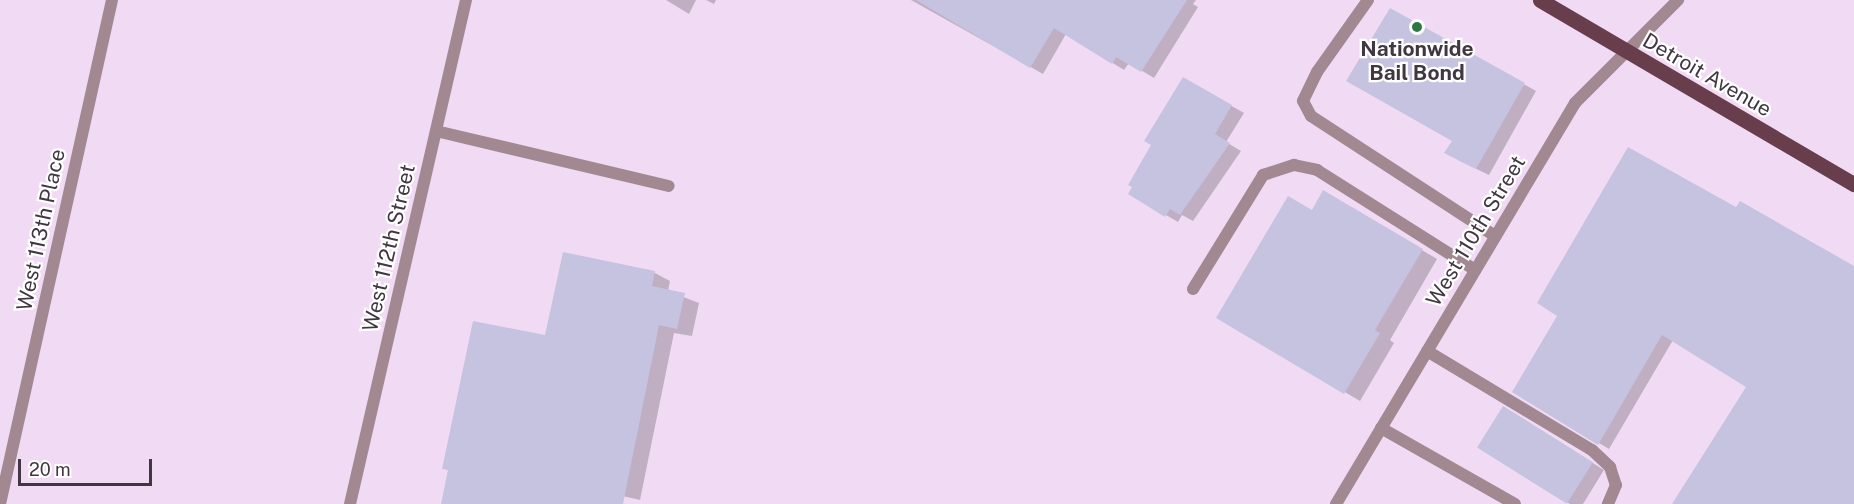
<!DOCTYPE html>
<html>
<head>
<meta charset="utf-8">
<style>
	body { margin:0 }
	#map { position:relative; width:1854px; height:504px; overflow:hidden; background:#f1dbf4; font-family:"Public Sans",sans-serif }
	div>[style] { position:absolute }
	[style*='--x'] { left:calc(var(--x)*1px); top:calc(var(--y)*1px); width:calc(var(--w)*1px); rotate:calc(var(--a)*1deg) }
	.shadow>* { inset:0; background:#0003 }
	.building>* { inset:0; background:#c5c3e0; transform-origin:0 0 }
	.service>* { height:12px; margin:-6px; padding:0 6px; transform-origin:6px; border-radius:6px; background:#a28890 }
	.minor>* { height:12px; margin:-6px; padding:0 6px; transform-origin:6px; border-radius:6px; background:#a28890 }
	.primary>* { height:15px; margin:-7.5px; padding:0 7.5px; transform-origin:7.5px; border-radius:7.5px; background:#683d4c }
	.dots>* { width:16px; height:16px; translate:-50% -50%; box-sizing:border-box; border:3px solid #fff; border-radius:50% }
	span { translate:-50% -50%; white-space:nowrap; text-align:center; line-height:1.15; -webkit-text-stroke:4.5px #fff; paint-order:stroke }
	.poi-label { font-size:21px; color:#403741; font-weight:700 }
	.street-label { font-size:21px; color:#403741 }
	.scale { position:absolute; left:18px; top:459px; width:134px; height:27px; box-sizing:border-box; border:3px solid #403741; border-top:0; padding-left:8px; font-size:18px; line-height:21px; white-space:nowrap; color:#403741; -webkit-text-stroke:4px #fff; paint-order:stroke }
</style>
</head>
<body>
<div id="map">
	<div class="shadow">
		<i style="clip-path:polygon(666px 0,696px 0,689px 14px)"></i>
		<i style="clip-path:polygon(706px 0,716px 0,714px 4px)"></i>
		<i style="clip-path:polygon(911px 0,1196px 0,1193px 4px,1198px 7px,1154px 78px,1129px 63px,1124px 70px,1066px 34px,1043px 74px)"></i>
		<i style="clip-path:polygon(1390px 10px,1536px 91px,1489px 175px,1458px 160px,1454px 140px)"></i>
		<i style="clip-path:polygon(1184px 79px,1244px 113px,1226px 142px,1241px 151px,1193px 221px,1182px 215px,1178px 222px,1130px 194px)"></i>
		<i style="clip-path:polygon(1324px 192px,1437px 259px,1390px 340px,1394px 343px,1360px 401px,1218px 317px,1312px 212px)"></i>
		<i style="clip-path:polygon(1737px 209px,1854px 268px,1854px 504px,1684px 504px,1748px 387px,1673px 340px,1609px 449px,1514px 392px)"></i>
		<i style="clip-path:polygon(564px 254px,655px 273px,670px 281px,668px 291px,699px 303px,692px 336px,674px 333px,640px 500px,618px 495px,617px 504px,442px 504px,449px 471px,444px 468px,546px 337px)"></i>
		<i style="clip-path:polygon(1516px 415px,1604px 470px,1583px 504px,1570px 504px,1479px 447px)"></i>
	</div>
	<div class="building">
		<i style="clip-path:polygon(916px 0,1187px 0,1141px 72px,1116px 57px,1112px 64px,1054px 28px,1030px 68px)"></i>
		<i style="clip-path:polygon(1390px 8px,1525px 83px,1476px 169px,1444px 153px,1452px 141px,1346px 81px)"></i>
		<i style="clip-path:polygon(1183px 77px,1232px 105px,1215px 134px,1230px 143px,1180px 215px,1170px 209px,1165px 217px,1128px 194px,1132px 187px,1128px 185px,1151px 145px,1144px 141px)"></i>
		<i style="clip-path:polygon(1628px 147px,1736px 207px,1740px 201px,1854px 266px,1854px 504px,1672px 504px,1746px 387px,1662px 335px,1598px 445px,1512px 392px,1557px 316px,1537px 303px)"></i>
		<i style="clip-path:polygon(1323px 190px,1423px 249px,1375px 330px,1380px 333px,1344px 394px,1216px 318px,1288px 196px,1312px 210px)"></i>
		<i style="clip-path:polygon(563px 252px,655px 271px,652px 286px,685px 293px,677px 329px,659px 325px,623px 504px,441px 504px,448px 470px,442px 469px,473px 321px,545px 335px)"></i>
		<i style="left:1503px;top:406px;width:106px;height:49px;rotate:32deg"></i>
	</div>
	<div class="service">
		<i style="--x:1368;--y:0;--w:88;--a:125.3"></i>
		<i style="--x:1317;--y:72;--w:32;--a:116"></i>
		<i style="--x:1303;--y:101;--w:17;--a:62"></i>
		<i style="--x:1311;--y:116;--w:220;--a:33.1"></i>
		<i style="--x:436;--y:131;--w:239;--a:13.3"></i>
		<i style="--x:1193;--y:289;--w:134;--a:-58.4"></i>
		<i style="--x:1263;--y:175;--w:33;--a:-18"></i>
		<i style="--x:1294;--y:165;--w:24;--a:12"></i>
		<i style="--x:1317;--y:170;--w:187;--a:32.3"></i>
		<i style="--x:1427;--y:351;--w:192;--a:31"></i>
		<i style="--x:1592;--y:450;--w:25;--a:43"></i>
		<i style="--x:1610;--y:467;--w:19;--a:72"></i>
		<i style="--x:1616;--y:485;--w:21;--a:113"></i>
		<i style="--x:1381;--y:428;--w:154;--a:29.6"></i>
		<i style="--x:0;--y:504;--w:516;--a:-77.47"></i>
	</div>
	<div class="minor">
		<i style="--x:350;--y:504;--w:517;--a:-77.04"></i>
		<i style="--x:1336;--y:504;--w:467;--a:-59.2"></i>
		<i style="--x:1575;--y:103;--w:146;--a:-45"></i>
	</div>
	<div class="primary">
		<i style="--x:1540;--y:0;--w:364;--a:30.4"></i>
	</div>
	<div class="dots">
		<i style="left:1417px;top:27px;background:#2e7845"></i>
	</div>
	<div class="poi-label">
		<span style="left:1417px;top:61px">Nationwide<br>Bail Bond</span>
	</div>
	<div class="street-label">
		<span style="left:1707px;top:75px;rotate:30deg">Detroit Avenue</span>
		<span style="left:41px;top:230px;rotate:-78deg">West 113th Place</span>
		<span style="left:1476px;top:231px;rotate:-59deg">West 110th Street</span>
		<span style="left:389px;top:248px;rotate:-77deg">West 112th Street</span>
	</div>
	<div class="scale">20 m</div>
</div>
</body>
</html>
